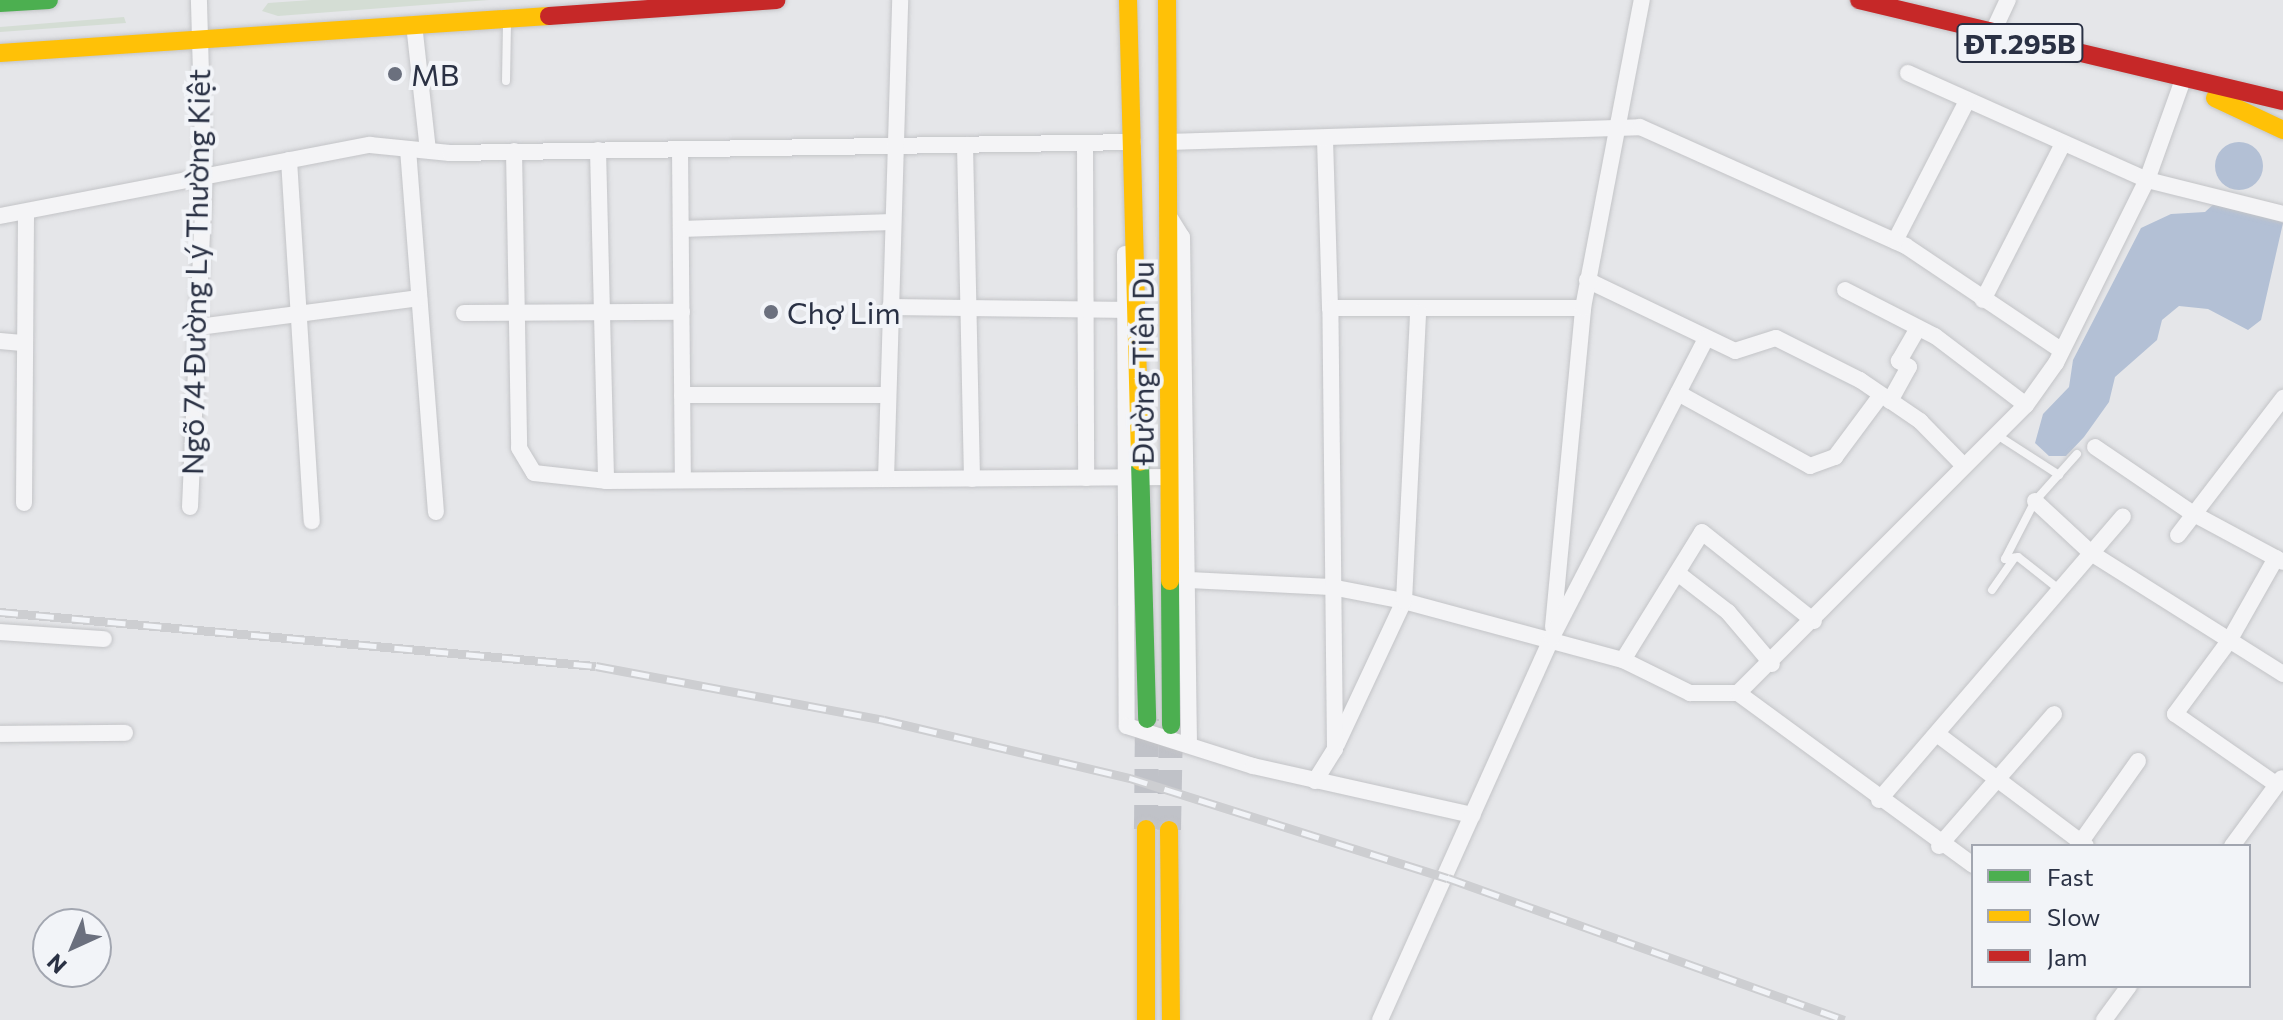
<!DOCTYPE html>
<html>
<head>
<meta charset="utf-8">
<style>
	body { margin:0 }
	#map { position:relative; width:2283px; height:1020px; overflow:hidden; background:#e5e6e9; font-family:Commissioner,sans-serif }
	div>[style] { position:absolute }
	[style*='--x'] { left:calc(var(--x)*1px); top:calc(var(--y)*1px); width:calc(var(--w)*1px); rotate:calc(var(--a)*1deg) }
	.green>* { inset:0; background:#d4ddd4 }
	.water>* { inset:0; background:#b3c0d5 }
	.round { border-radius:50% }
	.secondary-tunnel>* { height:24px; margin-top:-12px; transform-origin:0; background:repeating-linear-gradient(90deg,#c0c2c8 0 24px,transparent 0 36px) }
	.roads { filter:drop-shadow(0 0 2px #c3c4c7) drop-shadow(0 0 2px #c3c4c7) }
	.lane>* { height:8px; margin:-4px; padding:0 4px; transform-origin:4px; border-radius:4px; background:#f4f4f6 }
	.street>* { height:16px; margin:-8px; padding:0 8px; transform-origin:8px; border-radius:8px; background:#f4f4f6 }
	.fast>* { height:18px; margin:-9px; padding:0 9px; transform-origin:9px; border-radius:9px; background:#4caf50 }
	.slow>* { height:18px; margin:-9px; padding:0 9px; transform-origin:9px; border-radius:9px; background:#ffc107 }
	.jam>* { height:18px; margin:-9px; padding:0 9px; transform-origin:9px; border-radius:9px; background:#c62828 }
	.rail>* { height:9px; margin-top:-4.5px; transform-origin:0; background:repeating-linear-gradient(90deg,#f2f4f8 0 18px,#cdced1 0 36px); box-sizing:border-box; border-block:2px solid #cdced1 }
	.dots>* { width:22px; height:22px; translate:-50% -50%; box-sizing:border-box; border:4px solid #f2f4f8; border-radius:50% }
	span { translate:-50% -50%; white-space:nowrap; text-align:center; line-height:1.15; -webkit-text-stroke:8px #f2f4f8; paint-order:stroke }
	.shield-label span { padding:2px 6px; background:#f2f4f8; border:2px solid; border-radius:6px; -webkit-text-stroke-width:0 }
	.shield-label { font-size:28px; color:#2a3144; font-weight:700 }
	.poi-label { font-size:30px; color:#2a3144 }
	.left { translate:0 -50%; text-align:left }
	.street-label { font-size:30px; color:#2a3144 }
	.legend { position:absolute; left:1971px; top:844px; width:280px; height:144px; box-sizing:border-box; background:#f2f4f8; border:2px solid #a2a6b0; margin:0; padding:10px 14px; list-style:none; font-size:24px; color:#2a3144 }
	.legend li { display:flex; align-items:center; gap:16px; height:40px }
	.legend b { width:40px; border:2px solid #a2a6b0 }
	.north { position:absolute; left:32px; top:908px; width:80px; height:80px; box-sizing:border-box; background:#f2f4f8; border:2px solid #a2a6b0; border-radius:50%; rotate:224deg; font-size:22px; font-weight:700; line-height:32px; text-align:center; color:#2a3144 }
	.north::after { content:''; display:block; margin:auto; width:28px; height:36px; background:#6b707e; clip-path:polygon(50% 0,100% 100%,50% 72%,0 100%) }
</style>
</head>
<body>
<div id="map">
	<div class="green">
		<i style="clip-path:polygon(311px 0,489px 0,278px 16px,262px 11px,268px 3px)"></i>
		<i style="clip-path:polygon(124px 17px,126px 23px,0 32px,0 27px)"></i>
	</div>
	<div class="water">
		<i class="round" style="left:2215px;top:142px;width:48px;height:48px"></i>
		<i style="clip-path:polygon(2227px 192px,2283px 223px,2261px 320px,2248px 330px,2208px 309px,2179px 306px,2162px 320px,2157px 340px,2115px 377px,2109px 402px,2084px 437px,2066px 456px,2049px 456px,2035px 443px,2043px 414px,2069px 387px,2073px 360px,2141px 228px,2171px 214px,2205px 212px)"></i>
	</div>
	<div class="secondary-tunnel">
		<i style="--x:1146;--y:829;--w:110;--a:-89.5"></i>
		<i style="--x:1169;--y:830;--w:105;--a:-88.9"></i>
	</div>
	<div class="roads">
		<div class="lane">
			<i style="--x:506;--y:81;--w:59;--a:-89"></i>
			<i style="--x:1997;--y:435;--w:74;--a:32.8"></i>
			<i style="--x:1992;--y:590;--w:39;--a:-55"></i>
			<i style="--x:2060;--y:590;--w:53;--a:-141.8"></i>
			<i style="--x:2018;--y:557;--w:13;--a:171"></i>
			<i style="--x:2005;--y:559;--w:65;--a:-62.7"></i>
			<i style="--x:2035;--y:501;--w:63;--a:-48.2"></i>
		</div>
		<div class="street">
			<i style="--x:414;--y:24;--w:127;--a:83.7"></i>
			<i style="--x:1991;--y:36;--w:40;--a:-65"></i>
			<i style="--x:1908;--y:73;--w:262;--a:24.1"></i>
			<i style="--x:2147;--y:180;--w:140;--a:14"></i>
			<i style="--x:1325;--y:139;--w:169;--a:88.3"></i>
			<i style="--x:1330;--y:308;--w:253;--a:0"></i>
			<i style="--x:1168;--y:142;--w:472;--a:-1.8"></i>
			<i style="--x:1640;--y:127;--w:291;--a:24.1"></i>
			<i style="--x:1906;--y:246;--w:187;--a:33.9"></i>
			<i style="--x:1085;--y:143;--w:335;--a:89.8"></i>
			<i style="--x:965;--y:145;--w:334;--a:88.8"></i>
			<i style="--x:408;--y:149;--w:364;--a:85.6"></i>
			<i style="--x:680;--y:149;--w:331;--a:89.5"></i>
			<i style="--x:598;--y:150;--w:331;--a:88.6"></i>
			<i style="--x:514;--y:151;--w:297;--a:89"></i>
			<i style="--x:519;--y:448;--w:29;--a:59"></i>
			<i style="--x:534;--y:473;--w:72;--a:6.3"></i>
			<i style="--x:606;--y:481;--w:565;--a:-0.41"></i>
			<i style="--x:289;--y:160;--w:362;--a:86.4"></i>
			<i style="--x:0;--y:216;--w:377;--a:-10.9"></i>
			<i style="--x:370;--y:145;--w:80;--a:5.7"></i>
			<i style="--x:450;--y:153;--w:683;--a:-0.92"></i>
			<i style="--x:1170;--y:218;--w:22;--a:58"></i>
			<i style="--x:1182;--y:237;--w:508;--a:89.21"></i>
			<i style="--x:681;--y:229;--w:211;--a:-1.9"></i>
			<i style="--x:1895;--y:241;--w:157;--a:-62.8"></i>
			<i style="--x:1125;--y:254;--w:472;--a:89.8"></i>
			<i style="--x:1127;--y:726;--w:132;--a:17.6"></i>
			<i style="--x:1253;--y:766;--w:225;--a:12.6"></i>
			<i style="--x:1587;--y:280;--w:164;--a:25.6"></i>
			<i style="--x:1735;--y:351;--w:43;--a:-17.6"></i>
			<i style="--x:1776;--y:338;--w:94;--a:26.6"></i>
			<i style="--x:1860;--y:380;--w:73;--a:34.3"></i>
			<i style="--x:1920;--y:421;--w:63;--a:45.6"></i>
			<i style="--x:1845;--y:290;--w:101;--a:27.1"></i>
			<i style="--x:1935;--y:336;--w:114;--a:37.2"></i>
			<i style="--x:1983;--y:300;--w:175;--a:-62.9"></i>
			<i style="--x:890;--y:307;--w:243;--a:0.7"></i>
			<i style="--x:464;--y:313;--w:218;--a:-0.3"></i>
			<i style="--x:199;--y:327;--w:222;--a:-7.5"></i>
			<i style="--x:0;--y:341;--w:25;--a:5"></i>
			<i style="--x:1678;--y:393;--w:151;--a:28.9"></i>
			<i style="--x:1810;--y:466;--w:27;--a:-20"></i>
			<i style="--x:1835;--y:457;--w:77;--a:-53.4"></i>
			<i style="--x:682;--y:395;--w:206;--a:0"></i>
			<i style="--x:1890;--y:401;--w:39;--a:-61"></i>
			<i style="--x:1909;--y:367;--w:12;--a:-149"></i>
			<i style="--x:1899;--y:361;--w:38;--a:-60"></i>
			<i style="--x:2095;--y:447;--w:117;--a:34.2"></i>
			<i style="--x:2192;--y:513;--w:103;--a:28.3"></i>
			<i style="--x:886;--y:479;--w:479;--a:-88.3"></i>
			<i style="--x:2035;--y:501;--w:76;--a:42.9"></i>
			<i style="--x:2091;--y:553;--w:227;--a:32.2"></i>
			<i style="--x:24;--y:503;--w:291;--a:-89.6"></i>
			<i style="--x:190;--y:507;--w:325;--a:-87.5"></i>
			<i style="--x:204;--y:182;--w:182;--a:-91.6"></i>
			<i style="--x:2178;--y:535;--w:173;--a:-52.5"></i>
			<i style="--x:2276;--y:558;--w:95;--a:119.5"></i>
			<i style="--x:2229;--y:641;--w:91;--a:126.5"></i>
			<i style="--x:2175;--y:714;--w:124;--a:34.8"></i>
			<i style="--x:1680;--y:575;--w:61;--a:37.6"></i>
			<i style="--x:1728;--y:612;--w:68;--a:49.8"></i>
			<i style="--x:1189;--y:580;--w:142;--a:2.8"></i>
			<i style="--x:1331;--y:587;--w:74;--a:10.9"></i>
			<i style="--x:1404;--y:601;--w:227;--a:15.1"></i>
			<i style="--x:1623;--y:660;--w:75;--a:26.2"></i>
			<i style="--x:1690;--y:693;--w:48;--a:0"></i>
			<i style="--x:1738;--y:693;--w:407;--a:-45"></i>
			<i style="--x:2026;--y:405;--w:52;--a:-54.5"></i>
			<i style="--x:2056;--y:363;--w:204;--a:-63.6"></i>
			<i style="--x:2147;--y:180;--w:104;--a:-70.3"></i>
			<i style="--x:1553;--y:627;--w:320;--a:-84.6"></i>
			<i style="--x:1583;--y:308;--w:314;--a:-79.2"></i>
			<i style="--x:0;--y:632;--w:104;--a:3.9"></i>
			<i style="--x:1623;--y:660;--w:150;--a:-58.3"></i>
			<i style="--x:1702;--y:532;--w:143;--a:38.5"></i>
			<i style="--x:1738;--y:693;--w:291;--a:36.2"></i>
			<i style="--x:0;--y:734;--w:125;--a:-0.5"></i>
			<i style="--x:1937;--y:734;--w:186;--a:36.9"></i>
			<i style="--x:1337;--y:744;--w:158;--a:-64.9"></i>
			<i style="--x:1404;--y:601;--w:289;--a:-87.2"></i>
			<i style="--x:1315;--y:781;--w:38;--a:-58"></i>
			<i style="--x:1335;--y:749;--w:441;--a:-90.6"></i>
			<i style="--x:1879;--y:800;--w:374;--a:-49.3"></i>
			<i style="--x:1939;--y:846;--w:175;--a:-48.9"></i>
			<i style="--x:2078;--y:846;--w:104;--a:-54.8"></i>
			<i style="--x:2232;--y:846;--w:84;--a:-53.7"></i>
			<i style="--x:1380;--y:1020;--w:420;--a:-65.8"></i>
			<i style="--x:1552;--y:637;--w:335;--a:-62.7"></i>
			<i style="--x:2104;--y:1020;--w:42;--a:-53.7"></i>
		</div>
		<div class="fast">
			<i style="--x:0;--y:3;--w:49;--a:-3.5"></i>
			<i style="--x:1140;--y:462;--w:257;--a:88.4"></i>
			<i style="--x:1170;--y:581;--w:144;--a:89.6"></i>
		</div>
		<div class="slow">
			<i style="--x:1128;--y:0;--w:462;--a:88.5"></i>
			<i style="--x:1167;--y:0;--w:581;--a:89.7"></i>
			<i style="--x:0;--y:53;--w:550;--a:-3.86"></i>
			<i style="--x:2215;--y:98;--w:75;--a:25.2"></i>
			<i style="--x:1146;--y:829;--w:191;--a:90"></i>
			<i style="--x:1169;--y:830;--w:190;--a:89.4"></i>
		</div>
		<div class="jam">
			<i style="--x:1859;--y:0;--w:436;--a:13.4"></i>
			<i style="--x:549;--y:16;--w:228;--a:-4"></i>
		</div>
	</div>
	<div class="rail">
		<i style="--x:0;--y:612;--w:598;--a:5.18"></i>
		<i style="--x:596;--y:666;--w:293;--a:10.6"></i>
		<i style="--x:884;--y:720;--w:253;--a:13.3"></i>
		<i style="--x:1130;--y:778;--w:333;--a:17.5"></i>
		<i style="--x:1448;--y:878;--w:421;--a:19.7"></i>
	</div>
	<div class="dots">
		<i style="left:395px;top:74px;background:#6b707e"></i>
		<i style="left:771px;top:312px;background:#6b707e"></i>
	</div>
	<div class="shield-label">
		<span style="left:2020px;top:43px">ĐT.295B</span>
	</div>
	<div class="poi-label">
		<span class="left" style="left:411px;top:74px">MB</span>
		<span class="left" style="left:787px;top:312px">Chợ Lim</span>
	</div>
	<div class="street-label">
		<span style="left:195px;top:272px;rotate:-89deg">Ngõ 74 Đường Lý Thường Kiệt</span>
		<span style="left:1142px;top:363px;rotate:-90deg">Đường Tiên Du</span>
	</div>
	<ul class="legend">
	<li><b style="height:10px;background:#4caf50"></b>Fast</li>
	<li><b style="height:10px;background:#ffc107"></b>Slow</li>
	<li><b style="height:10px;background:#c62828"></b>Jam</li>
	</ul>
	<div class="north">N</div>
</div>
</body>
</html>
